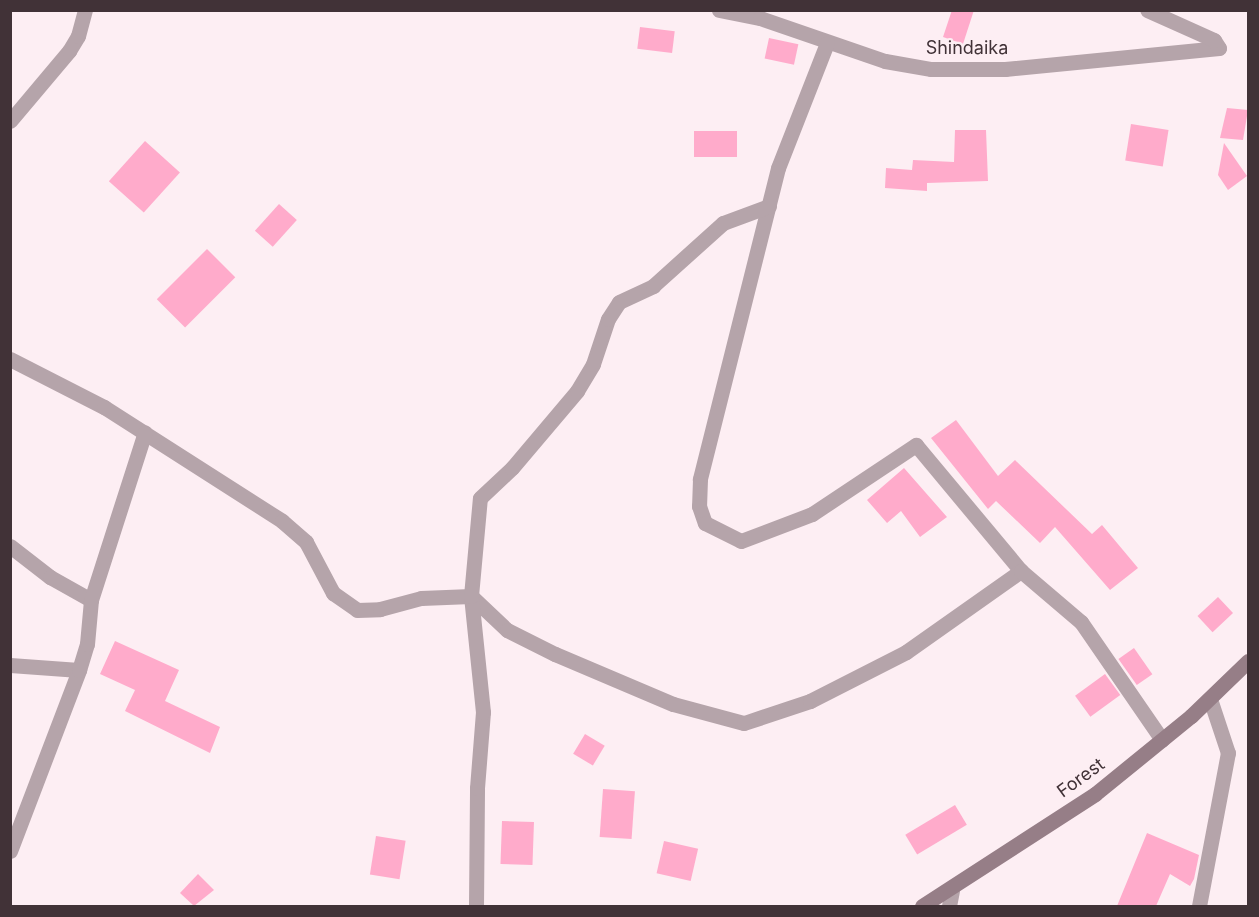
<!DOCTYPE html>
<html>
<head>
<meta charset="utf-8">
<style>
	body { margin:0 }
	#map { position:relative; width:1259px; height:917px; overflow:hidden; background:#fdeef3; font-family:Inter,sans-serif }
	div>[style] { position:absolute }
	[style*='--x'] { left:calc(var(--x)*1px); top:calc(var(--y)*1px); width:calc(var(--w)*1px); rotate:calc(var(--a)*1deg) }
	.building>* { inset:0; background:#ffabcb; transform-origin:0 0 }
	.street>* { height:15px; margin:-7.5px; padding:0 7.5px; transform-origin:7.5px; border-radius:7.5px; background:#b5a4aa }
	.secondary>* { height:15px; margin:-7.5px; padding:0 7.5px; transform-origin:7.5px; border-radius:7.5px; background:#967e87 }
	span { translate:-50% -50%; white-space:nowrap; text-align:center; line-height:1.15; -webkit-text-stroke:4.5px #fdeef3; paint-order:stroke }
	.street-label { font-size:18px; color:#413237 }
	.frame { position:absolute; inset:0; border:12px solid #413237; pointer-events:none }
</style>
</head>
<body>
<div id="map">
	<div class="building">
		<i style="clip-path:polygon(952px 10px,974px 10px,963px 44px,943px 37px)"></i>
		<i style="left:640px;top:27px;width:35px;height:22px;rotate:7deg"></i>
		<i style="left:769px;top:38px;width:30px;height:21px;rotate:12deg"></i>
		<i style="clip-path:polygon(1227px 108px,1248px 110px,1243px 140px,1220px 138px)"></i>
		<i style="left:1131px;top:124px;width:38px;height:37px;rotate:9deg"></i>
		<i style="clip-path:polygon(955px 130px,986px 130px,988px 181px,927px 183px,927px 191px,885px 188px,886px 168px,912px 170px,913px 160px,954px 162px)"></i>
		<i style="left:694px;top:131px;width:43px;height:26px"></i>
		<i style="left:145px;top:141px;width:47px;height:54px;rotate:42deg"></i>
		<i style="clip-path:polygon(1224px 143px,1247px 176px,1228px 190px,1218px 175px)"></i>
		<i style="left:279px;top:204px;width:24px;height:36px;rotate:42deg"></i>
		<i style="left:207px;top:249px;width:40px;height:71px;rotate:45deg"></i>
		<i style="clip-path:polygon(956px 420px,998px 476px,1015px 460px,1092px 534px,1102px 525px,1138px 568px,1110px 590px,1055px 527px,1040px 543px,996px 501px,988px 509px,931px 438px)"></i>
		<i style="clip-path:polygon(904px 468px,947px 517px,920px 537px,901px 511px,887px 523px,867px 500px)"></i>
		<i style="left:1218px;top:597px;width:22px;height:28px;rotate:47deg"></i>
		<i style="clip-path:polygon(115px 641px,179px 670px,165px 701px,220px 727px,210px 753px,125px 711px,135px 690px,100px 674px)"></i>
		<i style="left:1134px;top:648px;width:32px;height:19px;rotate:55deg"></i>
		<i style="left:1105px;top:674px;width:26px;height:37px;rotate:54deg"></i>
		<i style="left:585px;top:734px;width:23px;height:23px;rotate:31deg"></i>
		<i style="left:603px;top:789px;width:32px;height:48px;rotate:4deg"></i>
		<i style="left:955px;top:805px;width:23px;height:58px;rotate:59deg"></i>
		<i style="left:502px;top:821px;width:32px;height:43px;rotate:2deg"></i>
		<i style="clip-path:polygon(1147px 833px,1199px 855px,1194px 879px,1190px 886px,1170px 874px,1156px 906px,1117px 906px)"></i>
		<i style="left:376px;top:836px;width:30px;height:39px;rotate:9deg"></i>
		<i style="left:664px;top:841px;width:35px;height:33px;rotate:13deg"></i>
		<i style="clip-path:polygon(198px 874px,214px 890px,194px 906px,180px 893px)"></i>
	</div>
	<div class="street">
		<i style="--x:719;--y:10;--w:42;--a:11"></i>
		<i style="--x:760;--y:18;--w:132;--a:19"></i>
		<i style="--x:885;--y:61;--w:47;--a:9.9"></i>
		<i style="--x:931;--y:69;--w:74;--a:0"></i>
		<i style="--x:1005;--y:69;--w:215;--a:-5.6"></i>
		<i style="--x:1219;--y:48;--w:9;--a:-122"></i>
		<i style="--x:1214;--y:40;--w:73;--a:-155.9"></i>
		<i style="--x:827;--y:43;--w:134;--a:111.4"></i>
		<i style="--x:778;--y:168;--w:321;--a:104.1"></i>
		<i style="--x:700;--y:479;--w:27;--a:92"></i>
		<i style="--x:699;--y:506;--w:18;--a:71"></i>
		<i style="--x:705;--y:523;--w:40;--a:26.6"></i>
		<i style="--x:741;--y:541;--w:76;--a:-20.8"></i>
		<i style="--x:812;--y:514;--w:125;--a:-33.6"></i>
		<i style="--x:916;--y:445;--w:164;--a:50.2"></i>
		<i style="--x:10;--y:121;--w:92;--a:-49.9"></i>
		<i style="--x:69;--y:51;--w:17;--a:-59"></i>
		<i style="--x:78;--y:36;--w:27;--a:-75"></i>
		<i style="--x:10;--y:359;--w:106;--a:27.1"></i>
		<i style="--x:104;--y:407;--w:211;--a:32.6"></i>
		<i style="--x:282;--y:521;--w:32;--a:41"></i>
		<i style="--x:306;--y:542;--w:58;--a:62.1"></i>
		<i style="--x:333;--y:593;--w:29;--a:35"></i>
		<i style="--x:357;--y:610;--w:23;--a:-2"></i>
		<i style="--x:380;--y:609;--w:42;--a:-15"></i>
		<i style="--x:421;--y:598;--w:50;--a:-2.3"></i>
		<i style="--x:471;--y:596;--w:50;--a:43.4"></i>
		<i style="--x:507;--y:630;--w:54;--a:26.6"></i>
		<i style="--x:555;--y:654;--w:128;--a:23"></i>
		<i style="--x:673;--y:704;--w:73;--a:15"></i>
		<i style="--x:744;--y:723;--w:70;--a:-18.4"></i>
		<i style="--x:810;--y:701;--w:108;--a:-27"></i>
		<i style="--x:906;--y:652;--w:141;--a:-35.2"></i>
		<i style="--x:1021;--y:571;--w:79;--a:40.4"></i>
		<i style="--x:1081;--y:622;--w:143;--a:55.5"></i>
		<i style="--x:10;--y:546;--w:51;--a:37.8"></i>
		<i style="--x:50;--y:577;--w:47;--a:29.3"></i>
		<i style="--x:10;--y:665;--w:69;--a:4.1"></i>
		<i style="--x:10;--y:851;--w:194;--a:-69.1"></i>
		<i style="--x:79;--y:670;--w:27;--a:-73"></i>
		<i style="--x:87;--y:644;--w:44;--a:-84.8"></i>
		<i style="--x:91;--y:600;--w:176;--a:-72.2"></i>
		<i style="--x:476;--y:906;--w:118;--a:-89.5"></i>
		<i style="--x:477;--y:788;--w:76;--a:-85.5"></i>
		<i style="--x:483;--y:712;--w:117;--a:-95.9"></i>
		<i style="--x:471;--y:596;--w:98;--a:-84.8"></i>
		<i style="--x:480;--y:498;--w:44;--a:-43.2"></i>
		<i style="--x:512;--y:468;--w:101;--a:-49.8"></i>
		<i style="--x:577;--y:391;--w:31;--a:-59"></i>
		<i style="--x:593;--y:364;--w:47;--a:-71.6"></i>
		<i style="--x:608;--y:319;--w:20;--a:-57"></i>
		<i style="--x:619;--y:302;--w:38;--a:-25"></i>
		<i style="--x:653;--y:286;--w:94;--a:-42"></i>
		<i style="--x:723;--y:223;--w:49;--a:-20.3"></i>
		<i style="--x:949;--y:906;--w:16;--a:-79"></i>
		<i style="--x:1199;--y:906;--w:156;--a:-79.3"></i>
		<i style="--x:1228;--y:753;--w:57;--a:-108.4"></i>
	</div>
	<div class="secondary">
		<i style="--x:922;--y:906;--w:206;--a:-32.9"></i>
		<i style="--x:1095;--y:794;--w:124;--a:-39.1"></i>
		<i style="--x:1191;--y:716;--w:79;--a:-44"></i>
	</div>
	<div class="street-label">
		<span style="left:967px;top:48px">Shindaika</span>
		<span style="left:1081px;top:778px;rotate:-36deg">Forest</span>
	</div>
	<div class="frame"></div>
</div>
</body>
</html>
